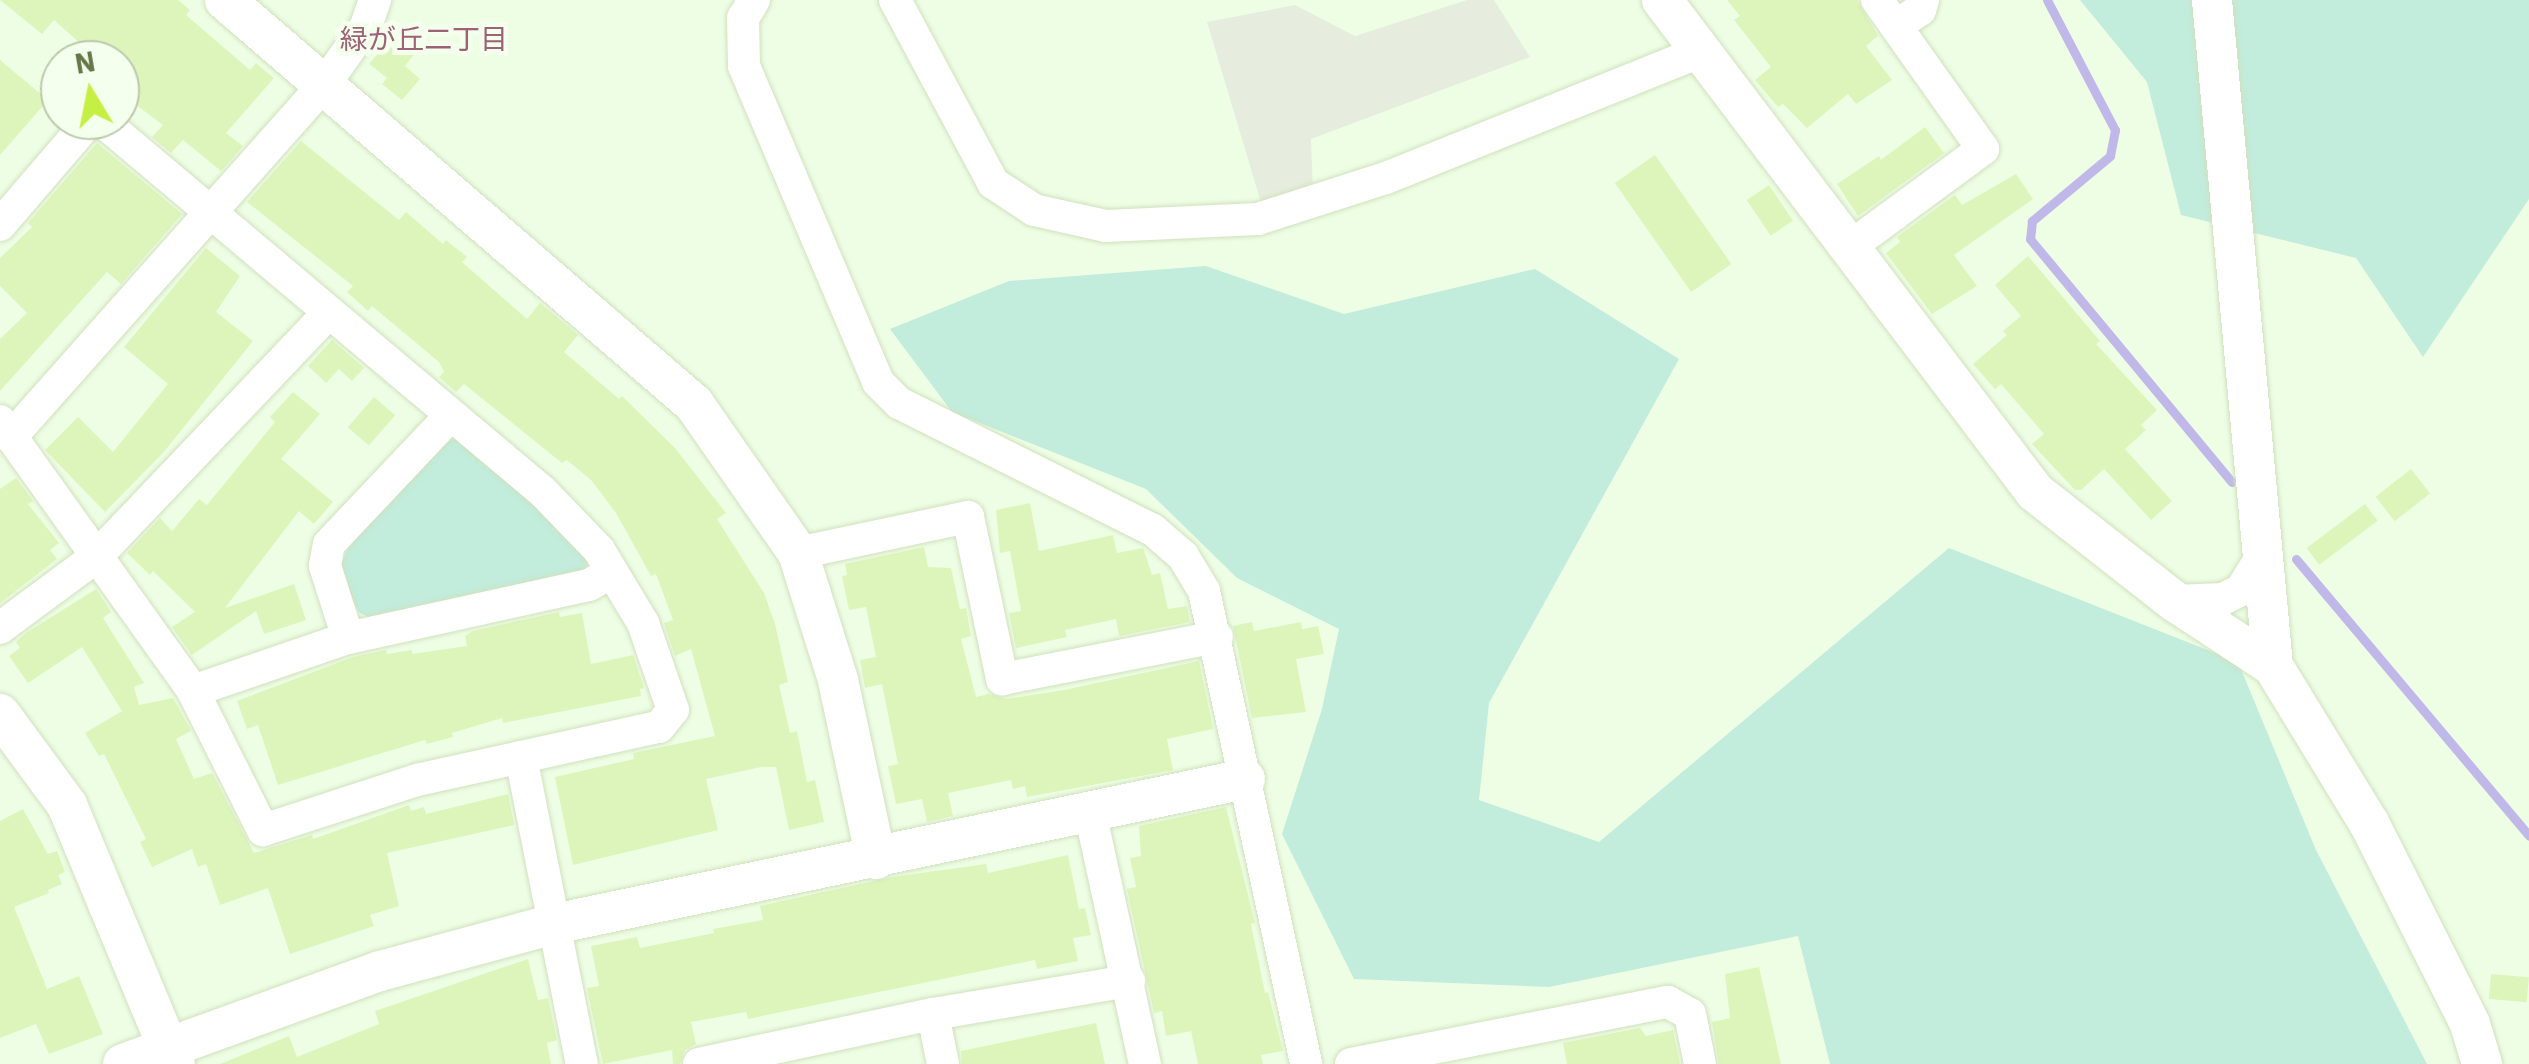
<!DOCTYPE html>
<html>
<head>
<meta charset="utf-8">
<style>
	body { margin:0 }
	#map { position:relative; width:2529px; height:1064px; overflow:hidden; background:#eefee5; font-family:"IBM Plex Sans","Noto Sans JP",sans-serif }
	div>[style] { position:absolute }
	[style*='--x'] { left:calc(var(--x)*1px); top:calc(var(--y)*1px); width:calc(var(--w)*1px); rotate:calc(var(--a)*1deg) }
	.industrial>* { inset:0; background:#e6eddf }
	.green>* { inset:0; background:#c2ecdc }
	.stream>* { height:9px; margin:-4.5px; padding:0 4.5px; transform-origin:4.5px; border-radius:4.5px; background:#c0b8e9 }
	.building>* { inset:0; background:#ddf5bb; transform-origin:0 0 }
	.roads { filter:drop-shadow(0 0 2px #d0e1bd) drop-shadow(0 0 2px #d0e1bd) }
	.minor>* { height:32px; margin:-16px; padding:0 16px; transform-origin:16px; border-radius:16px; background:#fff }
	.tertiary>* { height:40px; margin:-20px; padding:0 20px; transform-origin:20px; border-radius:20px; background:#fff }
	span { translate:-50% -50%; white-space:nowrap; text-align:center; line-height:1.15; -webkit-text-stroke:10px #f4ffed; paint-order:stroke }
	.neighbourhood-label { font-size:28px; color:#9c6376 }
	.north { position:absolute; left:40px; top:40px; width:100px; height:100px; box-sizing:border-box; background:#f4ffed; border:2px solid #bcc9ab; border-radius:50%; rotate:350deg; font-size:28px; font-weight:700; line-height:40px; text-align:center; color:#677848 }
	.north::after { content:''; display:block; margin:auto; width:35px; height:45px; background:#c6ef43; clip-path:polygon(50% 0,100% 100%,50% 72%,0 100%) }
</style>
</head>
<body>
<div id="map">
	<div class="industrial">
		<i style="clip-path:polygon(1467px 0,1494px 0,1530px 57px,1311px 139px,1313px 191px,1262px 206px,1207px 22px,1295px 5px,1355px 36px)"></i>
	</div>
	<div class="green">
		<i style="clip-path:polygon(2080px 0,2529px 0,2529px 199px,2423px 357px,2356px 258px,2181px 215px,2147px 82px)"></i>
		<i style="clip-path:polygon(1206px 266px,1344px 314px,1535px 269px,1679px 359px,1489px 703px,1479px 800px,1599px 842px,1949px 548px,2238px 662px,2316px 850px,2427px 1064px,1830px 1064px,1798px 936px,1549px 987px,1354px 979px,1282px 834px,1322px 709px,1339px 629px,1237px 578px,1146px 489px,952px 412px,890px 329px,1009px 281px)"></i>
		<i style="clip-path:polygon(454px 435px,543px 508px,589px 559px,583px 574px,372px 619px,358px 612px,339px 569px,348px 548px,440px 438px)"></i>
	</div>
	<div class="stream">
		<i style="--x:2047;--y:0;--w:147;--a:62.4"></i>
		<i style="--x:2115;--y:130;--w:26;--a:101"></i>
		<i style="--x:2110;--y:156;--w:102;--a:140.2"></i>
		<i style="--x:2032;--y:221;--w:18;--a:96"></i>
		<i style="--x:2030;--y:239;--w:316;--a:50.3"></i>
		<i style="--x:2296;--y:559;--w:362;--a:49.9"></i>
	</div>
	<div class="building">
		<i style="clip-path:polygon(0 0,178px 0,190px 10px,186px 15px,250px 70px,256px 63px,274px 78px,226px 133px,243px 146px,221px 171px,183px 140px,171px 153px,152px 137px,163px 125px,120px 93px,120px 60px,99px 60px,54px 20px,42px 34px)"></i>
		<i style="clip-path:polygon(1727px 0,1857px 0,1878px 36px,1866px 46px,1892px 80px,1856px 104px,1848px 94px,1807px 128px,1783px 104px,1778px 107px,1755px 80px,1771px 67px,1734px 20px,1740px 16px)"></i>
		<i style="clip-path:polygon(393px 35px,415px 53px,405px 66px,420px 79px,402px 100px,382px 84px,387px 78px,369px 64px)"></i>
		<i style="clip-path:polygon(0 60px,48px 100px,0 155px)"></i>
		<i style="clip-path:polygon(1925px 127px,1944px 153px,1858px 216px,1837px 184px,1879px 156px,1881px 160px)"></i>
		<i style="clip-path:polygon(301px 141px,399px 220px,406px 212px,443px 244px,446px 240px,467px 257px,462px 262px,527px 319px,540px 303px,578px 335px,564px 352px,619px 399px,622px 396px,675px 448px,726px 513px,717px 519px,764px 593px,775px 624px,788px 682px,779px 685px,790px 733px,797px 731px,807px 782px,815px 780px,824px 822px,789px 830px,776px 767px,761px 767px,706px 779px,718px 830px,573px 865px,555px 777px,634px 759px,633px 753px,715px 736px,691px 649px,675px 656px,664px 623px,673px 620px,656px 574px,651px 576px,616px 513px,592px 481px,567px 460px,562px 463px,464px 384px,456px 392px,439px 377px,444px 372px,439px 362px,372px 306px,368px 311px,347px 292px,353px 286px,247px 202px)"></i>
		<i style="clip-path:polygon(97px 143px,182px 214px,121px 284px,107px 272px,0 391px,0 339px,27px 313px,0 286px,0 258px,32px 227px,28px 223px)"></i>
		<i style="left:1655px;top:155px;width:133px;height:49px;rotate:55deg"></i>
		<i style="clip-path:polygon(2016px 174px,2033px 199px,1954px 255px,1977px 286px,1932px 314px,1886px 253px,1900px 242px,1897px 237px,1955px 195px,1962px 205px)"></i>
		<i style="left:1769px;top:185px;width:43px;height:27px;rotate:56deg"></i>
		<i style="clip-path:polygon(206px 248px,240px 276px,216px 312px,253px 341px,163px 453px,105px 512px,45px 450px,78px 417px,113px 452px,168px 384px,124px 347px)"></i>
		<i style="clip-path:polygon(2028px 256px,2100px 341px,2096px 344px,2157px 410px,2141px 425px,2146px 430px,2125px 449px,2172px 501px,2151px 520px,2104px 469px,2081px 490px,2075px 490px,2032px 444px,2044px 434px,2001px 384px,1995px 389px,1973px 364px,2007px 335px,2003px 331px,2021px 316px,1995px 285px)"></i>
		<i style="clip-path:polygon(332px 340px,364px 368px,352px 381px,339px 369px,326px 383px,308px 366px)"></i>
		<i style="clip-path:polygon(293px 392px,320px 414px,281px 459px,333px 502px,314px 524px,299px 511px,225px 608px,294px 584px,306px 620px,264px 634px,256px 611px,192px 655px,172px 627px,195px 612px,153px 571px,150px 575px,127px 553px,160px 518px,172px 531px,199px 499px,207px 505px,275px 422px,270px 417px)"></i>
		<i style="left:374px;top:397px;width:28px;height:40px;rotate:41deg"></i>
		<i style="left:2411px;top:469px;width:31px;height:45px;rotate:52deg"></i>
		<i style="clip-path:polygon(16px 478px,33px 501px,28px 504px,59px 543px,50px 550px,57px 559px,0 603px,0 489px)"></i>
		<i style="clip-path:polygon(1030px 503px,1039px 551px,1113px 535px,1117px 553px,1143px 548px,1152px 575px,1160px 573px,1168px 609px,1187px 606px,1190px 622px,1119px 636px,1116px 619px,1065px 630px,1067px 637px,1016px 648px,1009px 613px,1021px 611px,1010px 551px,1000px 553px,996px 510px)"></i>
		<i style="left:2365px;top:504px;width:21px;height:73px;rotate:53deg"></i>
		<i style="clip-path:polygon(924px 547px,928px 567px,951px 568px,960px 609px,966px 608px,971px 636px,961px 639px,976px 697px,989px 694px,1006px 699px,1064px 690px,1199px 661px,1213px 729px,1167px 739px,1173px 770px,1027px 797px,1025px 786px,1013px 789px,1011px 780px,948px 793px,953px 816px,927px 822px,922px 799px,896px 804px,888px 766px,898px 764px,882px 684px,865px 688px,860px 660px,876px 657px,866px 607px,849px 610px,842px 576px,847px 575px,845px 564px)"></i>
		<i style="clip-path:polygon(96px 589px,111px 612px,103px 618px,144px 683px,134px 687px,139px 705px,173px 698px,191px 731px,176px 739px,194px 779px,212px 773px,254px 853px,312px 835px,313px 839px,409px 805px,411px 811px,424px 807px,426px 814px,508px 794px,514px 825px,387px 853px,399px 906px,370px 915px,374px 926px,290px 954px,268px 888px,220px 905px,206px 864px,198px 867px,192px 849px,152px 867px,140px 842px,146px 839px,104px 754px,99px 756px,85px 733px,122px 711px,82px 647px,28px 683px,9px 656px,20px 648px,16px 642px,26px 633px)"></i>
		<i style="clip-path:polygon(559px 612px,560px 617px,582px 613px,591px 664px,633px 655px,644px 688px,640px 689px,641px 696px,503px 723px,502px 718px,452px 733px,453px 737px,427px 744px,425px 740px,278px 785px,258px 725px,247px 729px,237px 701px,353px 657px,386px 650px,387px 654px,412px 650px,412px 654px,467px 646px,465px 636px,473px 631px)"></i>
		<i style="clip-path:polygon(1252px 622px,1254px 631px,1301px 622px,1302px 629px,1318px 626px,1324px 654px,1296px 659px,1306px 712px,1252px 718px,1233px 626px)"></i>
		<i style="clip-path:polygon(1226px 807px,1255px 923px,1251px 924px,1265px 993px,1268px 992px,1283px 1051px,1261px 1055px,1263px 1064px,1198px 1064px,1191px 1031px,1166px 1036px,1162px 1011px,1154px 1013px,1127px 889px,1136px 887px,1130px 858px,1141px 856px,1139px 826px)"></i>
		<i style="clip-path:polygon(23px 809px,48px 854px,57px 851px,65px 872px,58px 875px,62px 884px,48px 890px,49px 893px,14px 907px,47px 989px,79px 976px,103px 1034px,49px 1054px,36px 1024px,0 1038px,0 821px)"></i>
		<i style="clip-path:polygon(1068px 855px,1079px 909px,1085px 908px,1091px 935px,1073px 938px,1078px 961px,1037px 969px,1035px 960px,748px 1019px,746px 1012px,691px 1022px,696px 1044px,685px 1050px,680px 1064px,673px 1064px,672px 1050px,603px 1064px,587px 988px,599px 986px,591px 946px,637px 937px,640px 948px,714px 933px,713px 929px,763px 920px,760px 906px,892px 877px,986px 864px,988px 873px)"></i>
		<i style="clip-path:polygon(528px 959px,538px 1000px,548px 998px,557px 1040px,547px 1043px,551px 1064px,220px 1064px,289px 1036px,297px 1057px,379px 1024px,375px 1011px)"></i>
		<i style="clip-path:polygon(1759px 967px,1781px 1064px,1719px 1064px,1712px 1022px,1730px 1018px,1725px 974px)"></i>
		<i style="left:2491px;top:974px;width:38px;height:25px;rotate:5deg"></i>
		<i style="clip-path:polygon(1096px 1023px,1105px 1064px,962px 1064px,961px 1051px)"></i>
		<i style="clip-path:polygon(1640px 1028px,1646px 1036px,1673px 1030px,1680px 1064px,1567px 1064px,1563px 1043px)"></i>
	</div>
	<div class="roads">
		<div class="minor">
			<i style="--x:754;--y:0;--w:21;--a:121"></i>
			<i style="--x:743;--y:18;--w:48;--a:88.8"></i>
			<i style="--x:744;--y:66;--w:343;--a:67"></i>
			<i style="--x:878;--y:382;--w:30;--a:45"></i>
			<i style="--x:899;--y:403;--w:284;--a:26.6"></i>
			<i style="--x:1153;--y:530;--w:40;--a:41"></i>
			<i style="--x:1183;--y:556;--w:41;--a:59"></i>
			<i style="--x:1204;--y:591;--w:484;--a:77.8"></i>
			<i style="--x:895;--y:0;--w:208;--a:61.8"></i>
			<i style="--x:993;--y:183;--w:49;--a:33.4"></i>
			<i style="--x:1034;--y:210;--w:74;--a:12.5"></i>
			<i style="--x:1106;--y:226;--w:152;--a:-2.6"></i>
			<i style="--x:1258;--y:219;--w:134;--a:-17.8"></i>
			<i style="--x:1386;--y:178;--w:337;--a:-21.9"></i>
			<i style="--x:1896;--y:26;--w:29;--a:-34"></i>
			<i style="--x:1920;--y:10;--w:10;--a:-73"></i>
			<i style="--x:0;--y:225;--w:138;--a:-49.4"></i>
			<i style="--x:1851;--y:246;--w:164;--a:-36.3"></i>
			<i style="--x:1983;--y:149;--w:183;--a:-125.4"></i>
			<i style="--x:0;--y:421;--w:332;--a:54.4"></i>
			<i style="--x:193;--y:691;--w:156;--a:63.3"></i>
			<i style="--x:263;--y:830;--w:162;--a:-18"></i>
			<i style="--x:417;--y:780;--w:248;--a:-12.4"></i>
			<i style="--x:659;--y:727;--w:22;--a:-51"></i>
			<i style="--x:673;--y:710;--w:92;--a:-109"></i>
			<i style="--x:643;--y:623;--w:85;--a:-121.1"></i>
			<i style="--x:599;--y:550;--w:81;--a:-134"></i>
			<i style="--x:543;--y:492;--w:578;--a:-139.92"></i>
			<i style="--x:11;--y:437;--w:471;--a:-48.4"></i>
			<i style="--x:324;--y:85;--w:72;--a:-54.6"></i>
			<i style="--x:366;--y:26;--w:28;--a:-71"></i>
			<i style="--x:798;--y:553;--w:174;--a:-12"></i>
			<i style="--x:968;--y:517;--w:166;--a:78.1"></i>
			<i style="--x:1002;--y:679;--w:219;--a:-11.1"></i>
			<i style="--x:2174;--y:601;--w:49;--a:-2.3"></i>
			<i style="--x:2223;--y:599;--w:20;--a:-27"></i>
			<i style="--x:2241;--y:590;--w:46;--a:-58.4"></i>
			<i style="--x:0;--y:628;--w:119;--a:-36.5"></i>
			<i style="--x:96;--y:557;--w:337;--a:-46.4"></i>
			<i style="--x:348;--y:638;--w:76;--a:-107.7"></i>
			<i style="--x:325;--y:566;--w:22;--a:-80"></i>
			<i style="--x:329;--y:544;--w:176;--a:-46.6"></i>
			<i style="--x:193;--y:691;--w:164;--a:-18.9"></i>
			<i style="--x:348;--y:638;--w:247;--a:-12.4"></i>
			<i style="--x:589;--y:585;--w:23;--a:-29"></i>
			<i style="--x:521;--y:757;--w:313;--a:78.8"></i>
			<i style="--x:1090;--y:812;--w:258;--a:77.7"></i>
			<i style="--x:933;--y:1014;--w:51;--a:78.7"></i>
			<i style="--x:699;--y:1064;--w:239;--a:-12.1"></i>
			<i style="--x:933;--y:1014;--w:199;--a:-9.6"></i>
			<i style="--x:1351;--y:1064;--w:323;--a:-11.1"></i>
			<i style="--x:1668;--y:1002;--w:25;--a:29"></i>
			<i style="--x:1690;--y:1014;--w:51;--a:78.7"></i>
		</div>
		<div class="tertiary">
			<i style="--x:225;--y:0;--w:619;--a:40.74"></i>
			<i style="--x:694;--y:404;--w:182;--a:55.1"></i>
			<i style="--x:798;--y:553;--w:133;--a:72.5"></i>
			<i style="--x:838;--y:680;--w:183;--a:78"></i>
			<i style="--x:1662;--y:0;--w:617;--a:52.83"></i>
			<i style="--x:2035;--y:492;--w:177;--a:38.1"></i>
			<i style="--x:2174;--y:601;--w:118;--a:33.3"></i>
			<i style="--x:2273;--y:666;--w:184;--a:58.6"></i>
			<i style="--x:2369;--y:823;--w:225;--a:63.3"></i>
			<i style="--x:2470;--y:1024;--w:42;--a:73.3"></i>
			<i style="--x:2212;--y:0;--w:669;--a:84.77"></i>
			<i style="--x:0;--y:714;--w:113;--a:53.6"></i>
			<i style="--x:67;--y:805;--w:281;--a:67.4"></i>
			<i style="--x:123;--y:1064;--w:273;--a:-19.9"></i>
			<i style="--x:380;--y:971;--w:180;--a:-15.1"></i>
			<i style="--x:554;--y:924;--w:706;--a:-11.85"></i>
		</div>
	</div>
	<div class="neighbourhood-label">
		<span style="left:424px;top:39px">緑が丘二丁目</span>
	</div>
	<div class="north">N</div>
</div>
</body>
</html>
